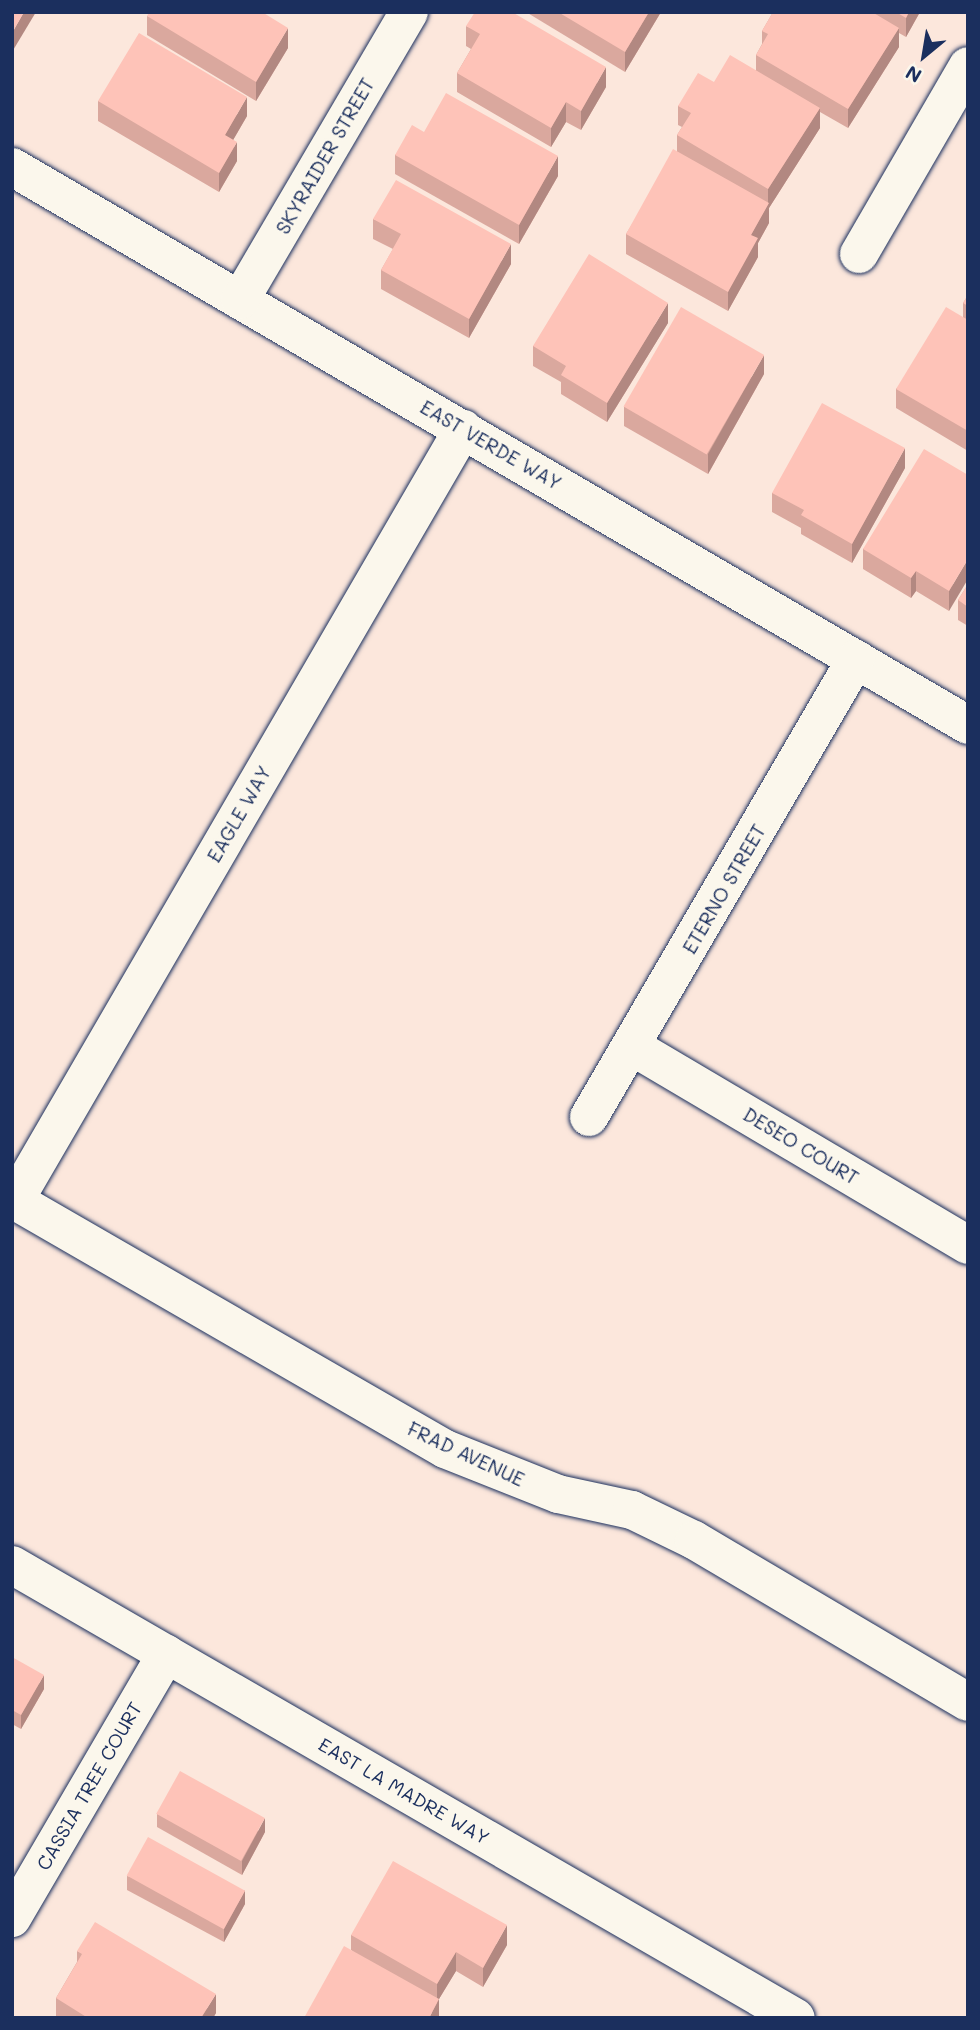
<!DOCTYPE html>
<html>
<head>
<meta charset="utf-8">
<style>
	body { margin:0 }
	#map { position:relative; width:980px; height:2030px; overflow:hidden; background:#fce7dc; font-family:Mali,sans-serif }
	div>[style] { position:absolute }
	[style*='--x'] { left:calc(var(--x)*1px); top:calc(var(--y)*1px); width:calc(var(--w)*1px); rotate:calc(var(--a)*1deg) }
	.roads { filter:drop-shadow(0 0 2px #1b2f5e) drop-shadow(0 0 2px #1b2f5e) }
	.minor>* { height:38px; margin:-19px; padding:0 19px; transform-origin:19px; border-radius:19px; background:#fbf7ec }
	.wall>* { inset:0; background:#daa89e }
	.shaded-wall>* { inset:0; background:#b28881 }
	.building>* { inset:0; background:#fec3b8; transform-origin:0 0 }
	span { translate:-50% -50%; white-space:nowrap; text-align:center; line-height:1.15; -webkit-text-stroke:5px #fbf7ec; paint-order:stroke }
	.street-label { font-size:19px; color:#1b2f5e }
	.frame { position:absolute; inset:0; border:14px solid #1b2f5e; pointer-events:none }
	.north { position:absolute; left:889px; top:21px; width:70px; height:70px; -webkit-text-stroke:5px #fbf7ec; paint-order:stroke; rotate:210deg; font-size:19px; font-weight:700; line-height:28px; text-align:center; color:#1b2f5e }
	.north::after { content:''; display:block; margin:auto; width:24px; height:32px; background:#1b2f5e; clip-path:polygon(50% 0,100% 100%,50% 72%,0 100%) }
</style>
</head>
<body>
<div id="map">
	<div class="roads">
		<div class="minor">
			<i style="--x:12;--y:167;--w:1107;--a:30.27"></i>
			<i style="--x:859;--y:254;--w:217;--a:-59.9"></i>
			<i style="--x:240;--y:300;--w:334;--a:-59.6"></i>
			<i style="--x:633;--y:1047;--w:389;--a:30.6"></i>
			<i style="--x:589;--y:1117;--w:530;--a:-59.76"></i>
			<i style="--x:12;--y:1199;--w:500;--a:30"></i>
			<i style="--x:445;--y:1449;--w:122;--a:21.7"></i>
			<i style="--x:558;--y:1494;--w:76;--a:12.2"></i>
			<i style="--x:632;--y:1510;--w:69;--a:25.8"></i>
			<i style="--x:694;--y:1540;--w:318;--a:30.6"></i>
			<i style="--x:15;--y:1200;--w:892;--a:-59.84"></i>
			<i style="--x:12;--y:1565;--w:905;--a:30.02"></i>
			<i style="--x:12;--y:1918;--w:306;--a:-59.7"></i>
		</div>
	</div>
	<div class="wall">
		<i style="clip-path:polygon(526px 12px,661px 12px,625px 72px)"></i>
		<i style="clip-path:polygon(773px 12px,920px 12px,906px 37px,899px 33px,899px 47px,848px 128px,820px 112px,820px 128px,769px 208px,769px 223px,758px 243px,758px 257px,728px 311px,626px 254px,626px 234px,677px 152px,677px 135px,682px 127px,678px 125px,678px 106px,714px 82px,756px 70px,756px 55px,762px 44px,762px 31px)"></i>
		<i style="clip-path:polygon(147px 16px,288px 48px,256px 101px,147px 35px)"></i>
		<i style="clip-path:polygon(466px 26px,606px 87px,581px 130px,566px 122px,551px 147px,457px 92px,457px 73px,471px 49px,466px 46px)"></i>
		<i style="clip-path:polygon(98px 101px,247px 116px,233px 140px,237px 161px,219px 192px,98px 121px)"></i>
		<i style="clip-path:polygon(424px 132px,558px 176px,519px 244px,395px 174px,395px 155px)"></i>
		<i style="clip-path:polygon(373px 219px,511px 264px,469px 338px,381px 289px,381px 270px,393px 249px,373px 239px)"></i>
		<i style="clip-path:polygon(968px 295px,968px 451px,896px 408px,896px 389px,963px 317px,963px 303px)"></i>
		<i style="clip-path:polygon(668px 323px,607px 422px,561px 394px,561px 382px,533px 366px,533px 346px)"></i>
		<i style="clip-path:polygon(764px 374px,708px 474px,624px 426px,624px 407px)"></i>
		<i style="clip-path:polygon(905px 468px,852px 563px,801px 534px,801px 528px,772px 512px,772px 493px)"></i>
		<i style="clip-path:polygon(968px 475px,949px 611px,916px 591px,911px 598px,863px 569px,863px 549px)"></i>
		<i style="clip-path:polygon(968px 584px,968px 626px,958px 620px,958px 600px)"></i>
		<i style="clip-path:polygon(12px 1657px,44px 1689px,21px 1729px,12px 1724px)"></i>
		<i style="clip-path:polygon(157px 1814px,265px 1832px,242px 1875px,157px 1827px)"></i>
		<i style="clip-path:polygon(127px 1876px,245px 1904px,224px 1942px,127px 1890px)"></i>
		<i style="clip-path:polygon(351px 1935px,507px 1945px,483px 1987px,456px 1971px,439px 1999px,439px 2018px,351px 1950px)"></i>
		<i style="clip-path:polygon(77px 1951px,216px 2013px,213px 2018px,56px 2017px,56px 1998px,77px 1962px)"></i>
	</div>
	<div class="shaded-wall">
		<i style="clip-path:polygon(24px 12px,36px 12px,12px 52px,12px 33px)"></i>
		<i style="clip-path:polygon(649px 12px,661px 12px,625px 72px,625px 52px)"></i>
		<i style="clip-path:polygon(909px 12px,920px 12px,906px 37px,906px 18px)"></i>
		<i style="clip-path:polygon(288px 28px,288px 48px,256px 101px,256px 82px)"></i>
		<i style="clip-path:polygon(899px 28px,899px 47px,848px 128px,848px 109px)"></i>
		<i style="clip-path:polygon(606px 67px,606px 87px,581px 130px,581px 111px)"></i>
		<i style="clip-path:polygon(247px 97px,247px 116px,225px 154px,225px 135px)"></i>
		<i style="clip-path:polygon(566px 102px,566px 122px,551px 147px,551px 128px)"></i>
		<i style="clip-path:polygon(820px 108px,820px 128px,769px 208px,769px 223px,758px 243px,758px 257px,728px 311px,728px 292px,751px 235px,768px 204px,768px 189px)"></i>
		<i style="clip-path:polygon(237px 142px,237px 161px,219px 192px,219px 173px)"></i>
		<i style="clip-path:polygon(558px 156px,558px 176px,519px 244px,519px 225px)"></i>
		<i style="clip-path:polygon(511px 244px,511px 264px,469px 338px,469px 319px)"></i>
		<i style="clip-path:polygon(668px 303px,668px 323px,607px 422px,607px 403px)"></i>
		<i style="clip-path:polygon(764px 355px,764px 374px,708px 474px,708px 454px)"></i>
		<i style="clip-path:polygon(905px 448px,905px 468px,852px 563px,852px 544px)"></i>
		<i style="clip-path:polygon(968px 559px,968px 579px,949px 611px,949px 591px)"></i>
		<i style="clip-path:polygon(916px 571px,916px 591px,911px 598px,911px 578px)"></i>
		<i style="clip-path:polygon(44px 1675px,44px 1689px,21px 1729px,21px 1715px)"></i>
		<i style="clip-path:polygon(265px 1818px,265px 1832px,242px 1875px,242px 1861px)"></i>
		<i style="clip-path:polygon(245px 1890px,245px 1904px,224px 1942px,224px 1929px)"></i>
		<i style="clip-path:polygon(507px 1925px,507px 1945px,483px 1987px,483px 1968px)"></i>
		<i style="clip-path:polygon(456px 1952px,456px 1971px,439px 1999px,439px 2018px,429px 2018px,437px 2003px,437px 1984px)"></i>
		<i style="clip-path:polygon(216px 1994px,216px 2013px,213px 2018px,201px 2018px)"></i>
	</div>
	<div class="building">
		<i style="clip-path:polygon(12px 12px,24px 12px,12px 33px)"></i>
		<i style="clip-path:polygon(149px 12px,262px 12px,288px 28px,256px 82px,147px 16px)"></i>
		<i style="clip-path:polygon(475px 12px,512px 12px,606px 67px,581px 111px,566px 102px,551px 128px,457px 73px,480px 34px,466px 26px)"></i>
		<i style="clip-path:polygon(558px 12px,649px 12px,625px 52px)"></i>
		<i style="clip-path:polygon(773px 12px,872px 12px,899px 28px,848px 109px,756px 55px,768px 34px,762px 31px)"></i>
		<i style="clip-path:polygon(896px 12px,909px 12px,906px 18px)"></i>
		<i style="clip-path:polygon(139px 33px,247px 97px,225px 135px,237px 142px,219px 173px,98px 101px)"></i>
		<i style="clip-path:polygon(730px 55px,820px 108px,768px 189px,677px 135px,691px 113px,678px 106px,698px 73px,714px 82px)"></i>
		<i style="clip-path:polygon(446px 93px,558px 156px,519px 225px,395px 155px,412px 125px,424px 132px)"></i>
		<i style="clip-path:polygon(673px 149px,769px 203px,751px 235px,758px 238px,728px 292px,626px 234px)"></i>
		<i style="clip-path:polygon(396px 180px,511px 244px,469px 319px,381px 270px,401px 234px,373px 219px)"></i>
		<i style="clip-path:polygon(589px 254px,668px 303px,607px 403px,561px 375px,566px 366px,533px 346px)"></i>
		<i style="clip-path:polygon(968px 295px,968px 306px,963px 303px)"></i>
		<i style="left:681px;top:307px;width:96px;height:115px;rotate:30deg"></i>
		<i style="clip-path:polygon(946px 307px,968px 320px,968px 431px,896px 389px)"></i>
		<i style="clip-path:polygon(822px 403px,905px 448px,852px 544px,801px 515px,804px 510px,772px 493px)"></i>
		<i style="clip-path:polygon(924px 449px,968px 475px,968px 559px,949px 591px,916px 571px,911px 578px,863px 549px)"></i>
		<i style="clip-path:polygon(968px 584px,968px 607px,958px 600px)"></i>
		<i style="clip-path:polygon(12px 1657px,44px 1675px,21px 1715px,12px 1710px)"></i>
		<i style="left:180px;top:1771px;width:97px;height:49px;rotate:29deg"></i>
		<i style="left:148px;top:1837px;width:111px;height:44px;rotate:29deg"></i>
		<i style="clip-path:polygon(393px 1861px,507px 1925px,483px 1968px,456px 1952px,437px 1984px,351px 1935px)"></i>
		<i style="clip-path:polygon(95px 1922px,216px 1994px,201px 2018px,88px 2018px,56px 1998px,82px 1954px,77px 1951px)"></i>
		<i style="clip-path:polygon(344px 1946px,439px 1999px,429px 2018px,304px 2018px)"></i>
	</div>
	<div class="street-label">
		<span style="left:325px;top:156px;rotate:-60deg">SKYRAIDER STREET</span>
		<span style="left:491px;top:445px;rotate:30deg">EAST VERDE WAY</span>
		<span style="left:239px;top:814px;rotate:-60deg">EAGLE WAY</span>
		<span style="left:724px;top:889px;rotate:-60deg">ETERNO STREET</span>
		<span style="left:801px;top:1146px;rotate:31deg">DESEO COURT</span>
		<span style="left:466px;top:1454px;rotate:25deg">FRAD AVENUE</span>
		<span style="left:89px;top:1786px;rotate:-60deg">CASSIA TREE COURT</span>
		<span style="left:404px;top:1791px;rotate:30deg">EAST LA MADRE WAY</span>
	</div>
	<div class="frame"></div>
	<div class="north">N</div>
</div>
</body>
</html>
